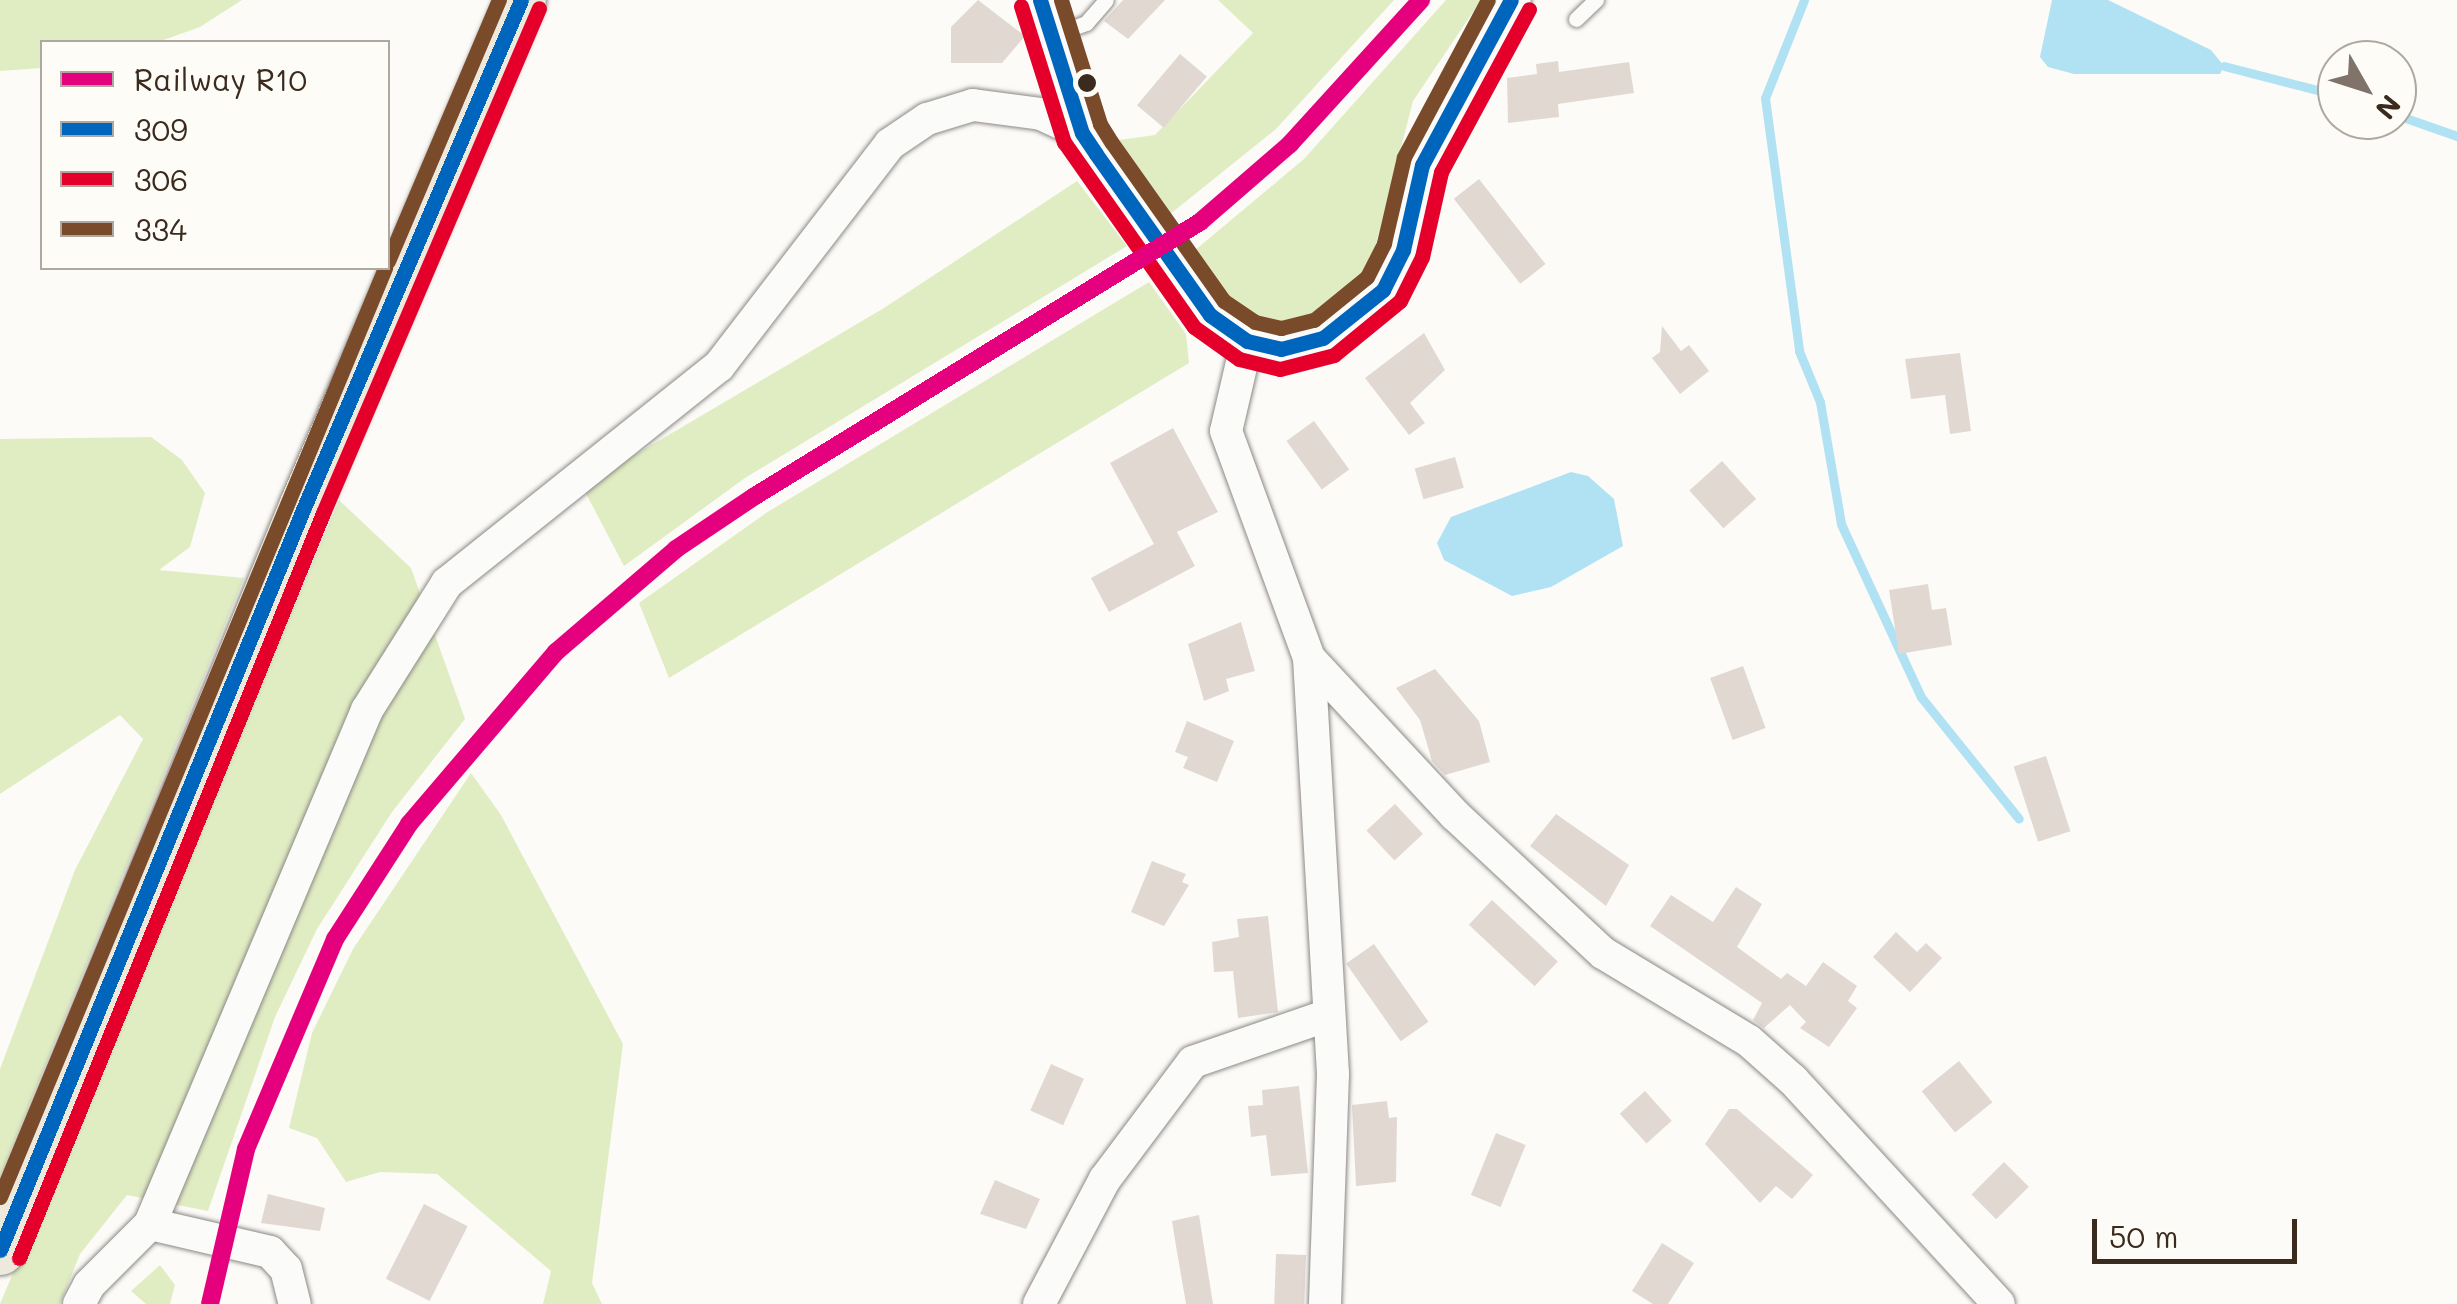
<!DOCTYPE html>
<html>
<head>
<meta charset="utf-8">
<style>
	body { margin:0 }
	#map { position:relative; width:2457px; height:1304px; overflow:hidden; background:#fcfbf8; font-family:Mali,sans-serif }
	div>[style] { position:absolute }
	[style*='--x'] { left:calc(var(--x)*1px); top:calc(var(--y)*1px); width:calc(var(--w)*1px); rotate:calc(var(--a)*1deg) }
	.green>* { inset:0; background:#e0edc3 }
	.water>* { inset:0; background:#b0e2f4 }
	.stream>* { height:9px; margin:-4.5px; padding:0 4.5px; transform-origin:4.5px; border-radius:4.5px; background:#b0e2f4 }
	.building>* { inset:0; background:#e2d8d2; transform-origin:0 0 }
	.roads { filter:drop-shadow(0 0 2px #8d8985) drop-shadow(0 0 2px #8d8985) }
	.service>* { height:15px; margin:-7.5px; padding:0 7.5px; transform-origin:7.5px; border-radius:7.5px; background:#fbfbf9 }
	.minor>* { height:32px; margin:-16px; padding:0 16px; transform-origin:16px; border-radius:16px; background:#fbfbf9 }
	.tertiary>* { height:40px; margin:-20px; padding:0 20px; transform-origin:20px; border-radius:20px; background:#fbfbf9 }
	.primary>* { height:50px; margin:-25px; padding:0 25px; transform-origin:25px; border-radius:25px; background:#edeadd }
	.bus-1>* { height:15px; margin:-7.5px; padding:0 7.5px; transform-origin:7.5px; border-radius:7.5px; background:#0065bd }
	.bus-2>* { height:15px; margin:-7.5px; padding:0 7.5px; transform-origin:7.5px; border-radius:7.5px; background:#e4002b }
	.bus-3>* { height:15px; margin:-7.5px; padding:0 7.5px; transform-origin:7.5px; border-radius:7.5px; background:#7a4b2a }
	.rail-1>* { height:18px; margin:-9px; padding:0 9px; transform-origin:9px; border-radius:9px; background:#e5007d }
	.dots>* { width:28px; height:28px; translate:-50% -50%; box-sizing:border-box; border:5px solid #fdfcf7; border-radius:50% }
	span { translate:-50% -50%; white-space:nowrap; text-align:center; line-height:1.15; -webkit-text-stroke:8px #fdfcf7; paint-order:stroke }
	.legend { position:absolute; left:40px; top:40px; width:350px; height:230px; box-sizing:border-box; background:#fdfcf7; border:2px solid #afa8a0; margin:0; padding:12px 18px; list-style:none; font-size:30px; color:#3b2a1e }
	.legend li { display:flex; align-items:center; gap:20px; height:50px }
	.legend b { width:50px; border:2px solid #afa8a0 }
	.north { position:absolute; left:2317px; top:40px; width:100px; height:100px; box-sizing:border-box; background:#fdfcf7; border:2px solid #afa8a0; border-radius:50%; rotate:129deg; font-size:28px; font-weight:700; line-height:40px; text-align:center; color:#3b2a1e }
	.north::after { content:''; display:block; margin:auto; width:35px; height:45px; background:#7f736a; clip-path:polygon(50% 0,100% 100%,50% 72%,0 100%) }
	.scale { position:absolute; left:2092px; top:1219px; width:205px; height:45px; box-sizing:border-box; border:5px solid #3b2a1e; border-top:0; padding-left:12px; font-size:30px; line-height:35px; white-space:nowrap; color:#3b2a1e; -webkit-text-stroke:8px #fdfcf7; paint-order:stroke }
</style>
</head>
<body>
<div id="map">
	<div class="green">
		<i style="clip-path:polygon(0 0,242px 0,200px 27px,158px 42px,42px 42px,42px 68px,0 71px)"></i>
		<i style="clip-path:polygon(1218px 0,1394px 0,1276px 129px,1169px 215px,1119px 140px,1155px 135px,1253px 33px)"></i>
		<i style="clip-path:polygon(1446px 0,1481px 0,1413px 101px,1369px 271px,1321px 321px,1272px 324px,1232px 303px,1194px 251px,1304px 159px)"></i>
		<i style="clip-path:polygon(1077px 181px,1127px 246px,745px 478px,624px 566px,582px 486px,884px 308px)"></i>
		<i style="clip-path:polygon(1149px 282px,1186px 334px,1189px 363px,669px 678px,639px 603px,766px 513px)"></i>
		<i style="clip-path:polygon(151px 437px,182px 460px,205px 493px,190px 547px,159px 570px,244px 578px,0 1177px,0 1069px,75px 870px,143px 739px,120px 715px,0 794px,0 439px)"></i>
		<i style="clip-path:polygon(339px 500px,411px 568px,465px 719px,392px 812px,317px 929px,275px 1017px,208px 1211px,127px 1195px,80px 1254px,60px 1304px,0 1304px)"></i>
		<i style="clip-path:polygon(471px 773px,501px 815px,623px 1044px,592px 1283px,602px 1304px,543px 1304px,551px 1271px,437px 1174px,380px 1172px,346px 1182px,317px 1138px,289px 1128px,312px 1033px,353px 949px)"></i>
		<i style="clip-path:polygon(160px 1265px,175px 1285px,170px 1304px,146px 1304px,131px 1291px)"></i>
	</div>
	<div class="water">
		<i style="clip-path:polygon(2052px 0,2108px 0,2211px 50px,2224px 66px,2220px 74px,2074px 74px,2048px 67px,2040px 57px)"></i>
		<i style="clip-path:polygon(1571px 472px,1588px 476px,1614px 499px,1623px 546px,1551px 587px,1512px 596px,1444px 560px,1437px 543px,1451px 517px)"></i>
	</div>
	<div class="stream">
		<i style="--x:1804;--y:0;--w:105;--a:111.7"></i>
		<i style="--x:1765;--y:98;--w:255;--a:82.3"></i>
		<i style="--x:1799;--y:351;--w:55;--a:67.6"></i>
		<i style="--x:1820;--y:402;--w:124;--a:80.2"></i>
		<i style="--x:1841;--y:524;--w:191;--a:65.2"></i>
		<i style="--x:1921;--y:697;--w:156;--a:51.2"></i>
		<i style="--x:2224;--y:66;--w:117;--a:14.4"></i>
		<i style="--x:2397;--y:115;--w:64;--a:19.3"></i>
	</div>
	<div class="building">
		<i style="clip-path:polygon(978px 0,1025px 36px,1002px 63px,951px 63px,951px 27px)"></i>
		<i style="clip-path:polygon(1123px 0,1165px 0,1128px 39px,1104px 21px)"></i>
		<i style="left:1180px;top:54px;width:35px;height:67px;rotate:40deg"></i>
		<i style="clip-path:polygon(1558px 61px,1559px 72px,1629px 62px,1634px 93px,1558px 104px,1559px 117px,1508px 123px,1507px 78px,1537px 74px,1536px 64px)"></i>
		<i style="left:1479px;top:179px;width:108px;height:32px;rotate:52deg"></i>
		<i style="clip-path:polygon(1662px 326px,1681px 351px,1689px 345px,1709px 371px,1680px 394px,1652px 358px,1660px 352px)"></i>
		<i style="clip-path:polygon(1424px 333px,1445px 370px,1410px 403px,1425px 423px,1409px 435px,1365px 378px)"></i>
		<i style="clip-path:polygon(1960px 353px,1971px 431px,1950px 434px,1945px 395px,1911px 399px,1905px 359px)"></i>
		<i style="left:1314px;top:421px;width:60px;height:34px;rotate:54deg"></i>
		<i style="clip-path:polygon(1173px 428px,1218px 512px,1177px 532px,1195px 566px,1109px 612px,1091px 578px,1154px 544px,1110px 463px)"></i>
		<i style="left:1455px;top:457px;width:32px;height:42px;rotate:74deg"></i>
		<i style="left:1722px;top:461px;width:51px;height:44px;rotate:48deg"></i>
		<i style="clip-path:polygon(1928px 584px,1932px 610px,1946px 608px,1952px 645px,1899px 654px,1889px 590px)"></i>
		<i style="clip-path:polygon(1241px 622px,1255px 671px,1226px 679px,1229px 691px,1204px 701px,1188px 644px)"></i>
		<i style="left:1743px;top:666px;width:66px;height:35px;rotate:70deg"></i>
		<i style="clip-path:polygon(1435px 669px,1479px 721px,1490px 762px,1445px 775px,1432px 761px,1420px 720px,1396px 688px)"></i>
		<i style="clip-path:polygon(1187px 721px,1234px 741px,1217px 782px,1183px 768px,1188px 757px,1175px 752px)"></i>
		<i style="left:2046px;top:756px;width:79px;height:34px;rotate:72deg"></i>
		<i style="left:1395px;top:804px;width:41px;height:39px;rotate:47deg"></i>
		<i style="clip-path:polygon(1556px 814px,1629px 865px,1606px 906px,1530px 846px)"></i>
		<i style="clip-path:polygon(1152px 861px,1186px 874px,1182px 882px,1189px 885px,1164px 926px,1131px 912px)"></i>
		<i style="clip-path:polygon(1736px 887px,1762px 904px,1737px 947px,1781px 979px,1787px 973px,1806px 986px,1823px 962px,1857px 986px,1848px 1001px,1857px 1008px,1829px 1047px,1800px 1028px,1806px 1022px,1790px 1005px,1764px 1028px,1753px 1020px,1762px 1003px,1650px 926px,1671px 895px,1713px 922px)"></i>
		<i style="left:1492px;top:900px;width:90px;height:34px;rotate:43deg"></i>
		<i style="clip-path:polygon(1268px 916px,1278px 1012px,1238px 1018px,1233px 971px,1214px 972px,1212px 942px,1239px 937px,1237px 919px)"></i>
		<i style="clip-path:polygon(1896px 932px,1917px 952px,1926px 943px,1942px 958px,1910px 992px,1873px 957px)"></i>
		<i style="left:1374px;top:944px;width:95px;height:34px;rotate:55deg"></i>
		<i style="left:1959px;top:1061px;width:53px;height:48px;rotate:51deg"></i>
		<i style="left:1051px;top:1064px;width:36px;height:51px;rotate:24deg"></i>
		<i style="clip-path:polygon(1299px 1086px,1308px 1173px,1271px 1176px,1266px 1135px,1251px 1137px,1248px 1106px,1263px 1105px,1262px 1090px)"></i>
		<i style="left:1645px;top:1091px;width:40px;height:34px;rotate:48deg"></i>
		<i style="clip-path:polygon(1387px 1101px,1389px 1118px,1397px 1117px,1396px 1182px,1356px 1186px,1352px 1105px)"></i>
		<i style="clip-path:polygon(1729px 1109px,1737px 1109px,1813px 1175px,1792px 1199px,1776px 1186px,1760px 1203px,1705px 1144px)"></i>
		<i style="left:1496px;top:1133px;width:32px;height:67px;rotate:22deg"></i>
		<i style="left:2004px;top:1162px;width:35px;height:46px;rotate:45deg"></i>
		<i style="clip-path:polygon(995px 1180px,1040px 1199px,1026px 1229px,980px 1214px)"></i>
		<i style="clip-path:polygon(268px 1194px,325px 1208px,320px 1231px,261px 1223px)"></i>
		<i style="left:424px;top:1204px;width:49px;height:84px;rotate:27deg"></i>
		<i style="clip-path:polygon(1199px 1215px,1213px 1304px,1186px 1304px,1176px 1246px,1172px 1221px)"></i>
		<i style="clip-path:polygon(1662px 1243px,1694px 1263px,1668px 1304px,1653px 1304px,1632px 1291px)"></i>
		<i style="left:1276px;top:1254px;width:30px;height:50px;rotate:2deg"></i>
	</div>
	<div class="roads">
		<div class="service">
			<i style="--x:1576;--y:19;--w:28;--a:-44"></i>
			<i style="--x:1056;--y:34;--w:32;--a:-20"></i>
			<i style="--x:1086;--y:23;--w:30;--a:-49"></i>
		</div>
		<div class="minor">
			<i style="--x:1247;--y:341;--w:92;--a:103.1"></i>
			<i style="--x:1226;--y:431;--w:242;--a:69.9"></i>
			<i style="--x:1309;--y:658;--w:417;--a:86.7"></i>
			<i style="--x:1333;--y:1074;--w:230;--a:92"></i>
			<i style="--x:1309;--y:658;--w:214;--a:47.1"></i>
			<i style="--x:1455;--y:815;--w:202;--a:43"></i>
			<i style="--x:1603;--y:953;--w:170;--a:31.1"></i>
			<i style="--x:1749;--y:1041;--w:59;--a:41.6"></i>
			<i style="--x:1793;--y:1080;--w:304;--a:47.4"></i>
			<i style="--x:150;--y:1224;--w:123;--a:13.1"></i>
			<i style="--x:270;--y:1252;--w:23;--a:47"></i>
			<i style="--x:286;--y:1269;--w:36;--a:76"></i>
			<i style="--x:79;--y:1304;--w:21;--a:-62"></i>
			<i style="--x:89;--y:1285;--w:86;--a:-45"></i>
			<i style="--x:150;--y:1224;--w:558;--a:-67.11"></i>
			<i style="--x:367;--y:710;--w:150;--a:-57.8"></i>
			<i style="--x:447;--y:583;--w:348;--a:-38.6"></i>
			<i style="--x:719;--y:366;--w:280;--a:-52.4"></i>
			<i style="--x:890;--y:144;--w:45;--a:-34"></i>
			<i style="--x:927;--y:119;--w:48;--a:-16.9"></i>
			<i style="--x:973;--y:105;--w:69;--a:7.5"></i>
			<i style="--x:1041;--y:114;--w:45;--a:24.9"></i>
			<i style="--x:1039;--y:1304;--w:141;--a:-62.2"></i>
			<i style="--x:1105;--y:1179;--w:146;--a:-53.1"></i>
			<i style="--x:1193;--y:1062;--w:141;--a:-19.1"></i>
		</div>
		<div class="tertiary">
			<i style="--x:1040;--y:0;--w:139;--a:72.5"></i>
			<i style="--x:1082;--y:133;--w:25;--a:56"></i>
			<i style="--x:1096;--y:154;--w:197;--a:54.7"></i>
			<i style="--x:1210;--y:315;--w:45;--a:35.1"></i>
			<i style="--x:1247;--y:341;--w:35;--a:13"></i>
			<i style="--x:1281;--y:349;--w:43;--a:-14.7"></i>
			<i style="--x:1323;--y:338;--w:77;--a:-38.7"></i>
			<i style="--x:1383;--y:290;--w:45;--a:-63.4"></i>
			<i style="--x:1403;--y:250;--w:87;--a:-77.4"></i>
			<i style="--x:1422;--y:165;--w:187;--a:-61.7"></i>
		</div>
		<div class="primary">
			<i style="--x:0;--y:1250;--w:805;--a:-67.74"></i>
			<i style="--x:305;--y:505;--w:549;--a:-66.84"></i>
		</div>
	</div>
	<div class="bus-1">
		<i style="--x:1040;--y:0;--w:139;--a:72.5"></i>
		<i style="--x:1082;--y:133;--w:25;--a:56"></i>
		<i style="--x:1096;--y:154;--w:197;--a:54.7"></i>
		<i style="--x:1210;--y:315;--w:45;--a:35.1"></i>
		<i style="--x:1247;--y:341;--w:35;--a:13"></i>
		<i style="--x:1281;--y:349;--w:43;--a:-14.7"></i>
		<i style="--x:1323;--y:338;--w:77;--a:-38.7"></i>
		<i style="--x:1383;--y:290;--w:45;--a:-63.4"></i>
		<i style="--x:1403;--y:250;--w:87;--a:-77.4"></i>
		<i style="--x:1422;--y:165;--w:187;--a:-61.7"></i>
		<i style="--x:0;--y:1250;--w:805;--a:-67.74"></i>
		<i style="--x:305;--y:505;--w:549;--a:-66.84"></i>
	</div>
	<div class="bus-2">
		<i style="--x:1021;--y:6;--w:143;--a:72.5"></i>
		<i style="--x:1064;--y:142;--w:226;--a:54.9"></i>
		<i style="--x:1194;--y:327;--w:55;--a:35.4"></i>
		<i style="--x:1239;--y:359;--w:42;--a:13.7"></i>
		<i style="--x:1280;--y:369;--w:56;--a:-14.5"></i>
		<i style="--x:1334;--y:355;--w:85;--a:-39.3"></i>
		<i style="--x:1400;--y:301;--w:49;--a:-63.4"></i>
		<i style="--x:1422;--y:257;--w:87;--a:-77.4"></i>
		<i style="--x:1441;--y:172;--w:185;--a:-61.6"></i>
		<i style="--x:19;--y:1258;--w:805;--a:-67.8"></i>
		<i style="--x:323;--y:513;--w:549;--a:-66.84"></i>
	</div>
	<div class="bus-3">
		<i style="--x:1061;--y:0;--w:130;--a:72.5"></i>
		<i style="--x:1100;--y:124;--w:22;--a:58"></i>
		<i style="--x:1112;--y:143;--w:194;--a:54.7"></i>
		<i style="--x:1224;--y:301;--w:37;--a:34"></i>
		<i style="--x:1255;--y:322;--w:27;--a:13"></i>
		<i style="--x:1281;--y:328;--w:34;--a:-14"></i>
		<i style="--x:1314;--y:320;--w:68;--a:-39.1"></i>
		<i style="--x:1367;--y:277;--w:38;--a:-63"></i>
		<i style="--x:1384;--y:243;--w:88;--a:-76.9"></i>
		<i style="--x:1404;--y:157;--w:178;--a:-61.9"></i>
		<i style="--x:388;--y:261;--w:284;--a:-67"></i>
		<i style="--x:0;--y:1197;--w:1006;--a:-67.49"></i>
	</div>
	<div class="rail-1">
		<i style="--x:210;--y:1304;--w:159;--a:-76.9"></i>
		<i style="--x:246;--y:1149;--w:228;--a:-67"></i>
		<i style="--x:335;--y:939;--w:137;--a:-57.2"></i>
		<i style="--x:409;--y:824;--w:226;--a:-49.5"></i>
		<i style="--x:556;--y:652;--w:158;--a:-40.6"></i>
		<i style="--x:676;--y:549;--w:95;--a:-33.9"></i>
		<i style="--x:755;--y:496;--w:523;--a:-31.62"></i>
		<i style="--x:1200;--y:222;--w:119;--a:-40.9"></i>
		<i style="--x:1290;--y:144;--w:195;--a:-47.7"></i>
	</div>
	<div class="dots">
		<i style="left:1087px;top:83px;background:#3b2a1e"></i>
	</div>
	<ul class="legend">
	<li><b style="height:12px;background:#e5007d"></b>Railway R10</li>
	<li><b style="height:12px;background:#0065bd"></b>309</li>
	<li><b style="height:12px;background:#e4002b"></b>306</li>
	<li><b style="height:12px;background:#7a4b2a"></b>334</li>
	</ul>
	<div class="north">N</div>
	<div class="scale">50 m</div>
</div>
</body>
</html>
